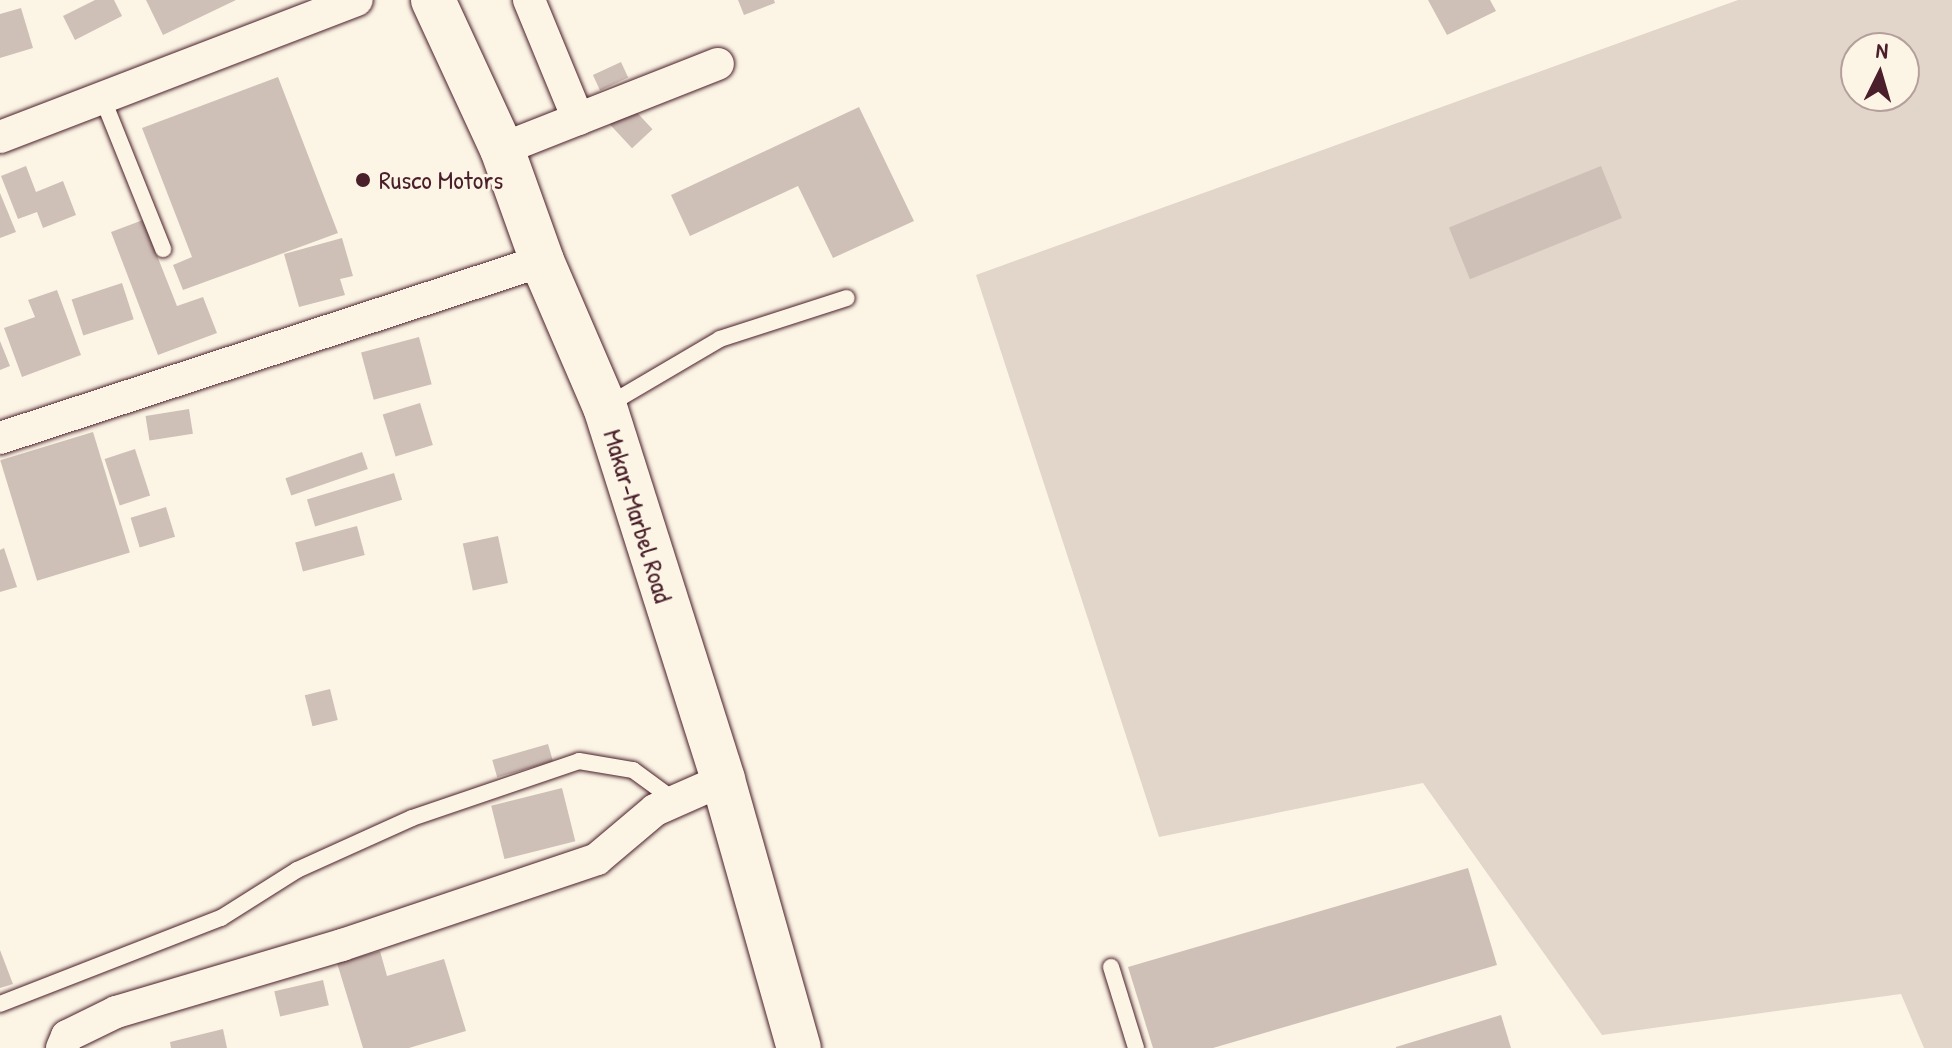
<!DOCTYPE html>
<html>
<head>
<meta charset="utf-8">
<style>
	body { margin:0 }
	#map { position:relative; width:1952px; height:1048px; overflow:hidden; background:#fcf5e5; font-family:"Patrick Hand",sans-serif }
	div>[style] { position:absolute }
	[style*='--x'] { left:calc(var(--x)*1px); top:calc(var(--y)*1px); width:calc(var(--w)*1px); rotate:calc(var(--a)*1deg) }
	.green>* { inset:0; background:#e2d5ca }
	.building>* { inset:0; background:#cfc0b7; transform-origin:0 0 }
	.roads { filter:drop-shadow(0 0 2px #4a1f2b) drop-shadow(0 0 2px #4a1f2b) }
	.lane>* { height:16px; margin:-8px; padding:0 8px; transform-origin:8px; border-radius:8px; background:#fcf5e5 }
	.street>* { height:32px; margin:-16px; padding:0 16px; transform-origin:16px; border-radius:16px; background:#fcf5e5 }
	.primary>* { height:44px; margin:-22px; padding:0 22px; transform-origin:22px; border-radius:22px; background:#fcf5e5 }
	.dots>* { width:22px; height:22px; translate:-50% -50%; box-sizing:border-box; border:4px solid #fcf5e5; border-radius:50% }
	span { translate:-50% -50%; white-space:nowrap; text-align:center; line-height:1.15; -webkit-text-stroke:6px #fcf5e5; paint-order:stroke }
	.poi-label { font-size:26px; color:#4a1f2b }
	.left { translate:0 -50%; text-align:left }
	.street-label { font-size:26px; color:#4a1f2b }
	.north { position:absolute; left:1840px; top:32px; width:80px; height:80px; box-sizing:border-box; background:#fcf5e5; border:2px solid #b59f9b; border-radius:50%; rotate:5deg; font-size:22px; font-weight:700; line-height:32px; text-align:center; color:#4a1f2b }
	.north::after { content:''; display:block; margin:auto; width:28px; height:36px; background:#4a1f2b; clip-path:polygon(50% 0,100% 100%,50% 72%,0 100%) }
</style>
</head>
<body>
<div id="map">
	<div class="green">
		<i style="clip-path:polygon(evenodd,1738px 0,1952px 0,1952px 1048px,1924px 1048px,1901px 994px,1602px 1035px,1423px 783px,1159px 837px,976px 275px,1738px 0,1856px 48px,1904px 48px,1904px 96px,1856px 96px,1856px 48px)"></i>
	</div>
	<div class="building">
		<i style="clip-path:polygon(95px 0,114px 0,122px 16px,75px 40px,63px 16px)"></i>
		<i style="clip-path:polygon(146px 0,236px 0,163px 35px)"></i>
		<i style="clip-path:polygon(738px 0,774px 0,775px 3px,744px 15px)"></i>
		<i style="clip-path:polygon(1428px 0,1490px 0,1496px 11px,1447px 35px)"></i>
		<i style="clip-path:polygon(21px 8px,33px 48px,0 58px,0 14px)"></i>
		<i style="left:621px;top:62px;width:17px;height:31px;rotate:65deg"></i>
		<i style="clip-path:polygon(278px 77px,338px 233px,183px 290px,173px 265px,192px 257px,142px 128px)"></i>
		<i style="left:630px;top:105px;width:33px;height:28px;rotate:47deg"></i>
		<i style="clip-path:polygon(859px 107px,914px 221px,833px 258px,798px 186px,690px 236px,671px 195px)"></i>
		<i style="clip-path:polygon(26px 166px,36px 192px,63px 181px,76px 215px,43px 228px,37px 212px,18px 219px,1px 176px)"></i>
		<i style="left:1601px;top:166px;width:56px;height:164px;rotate:68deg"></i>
		<i style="clip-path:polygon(0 193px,16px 232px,0 238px)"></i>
		<i style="clip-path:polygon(143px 220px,177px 306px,203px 297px,217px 333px,158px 355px,111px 232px)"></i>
		<i style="clip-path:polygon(342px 238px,353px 276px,340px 279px,345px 295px,299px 307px,284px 254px)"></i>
		<i style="left:122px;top:283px;width:38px;height:53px;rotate:72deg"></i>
		<i style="clip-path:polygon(57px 290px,81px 355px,22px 377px,4px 328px,35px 317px,28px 300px)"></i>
		<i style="left:419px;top:337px;width:49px;height:60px;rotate:75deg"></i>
		<i style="clip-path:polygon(0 341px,10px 366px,0 370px)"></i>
		<i style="left:420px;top:403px;width:44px;height:39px;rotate:73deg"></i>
		<i style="left:189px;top:409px;width:25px;height:44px;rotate:81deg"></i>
		<i style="left:93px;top:432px;width:126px;height:97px;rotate:73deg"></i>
		<i style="left:135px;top:449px;width:49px;height:32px;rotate:72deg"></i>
		<i style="left:362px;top:452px;width:18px;height:81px;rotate:71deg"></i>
		<i style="left:394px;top:473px;width:28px;height:91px;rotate:73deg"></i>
		<i style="left:166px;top:507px;width:31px;height:37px;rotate:73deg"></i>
		<i style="left:357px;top:526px;width:30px;height:64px;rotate:75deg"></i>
		<i style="left:498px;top:536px;width:48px;height:36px;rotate:78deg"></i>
		<i style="clip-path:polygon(4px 548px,17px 587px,0 592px,0 550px)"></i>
		<i style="left:330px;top:689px;width:32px;height:26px;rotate:76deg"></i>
		<i style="left:548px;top:744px;width:18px;height:58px;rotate:74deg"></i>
		<i style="left:562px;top:788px;width:55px;height:73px;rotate:76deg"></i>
		<i style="clip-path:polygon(1468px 868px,1497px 965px,1213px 1048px,1153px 1048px,1128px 967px)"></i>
		<i style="clip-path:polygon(0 950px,13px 984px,0 988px)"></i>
		<i style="clip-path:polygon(380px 951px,387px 976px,444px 959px,466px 1031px,409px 1048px,363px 1048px,337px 963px)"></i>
		<i style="left:323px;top:980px;width:26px;height:50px;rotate:77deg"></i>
		<i style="clip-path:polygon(1501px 1015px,1511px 1048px,1396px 1048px,1396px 1047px)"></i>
		<i style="clip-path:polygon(223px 1029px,227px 1048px,171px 1048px,170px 1042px)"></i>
	</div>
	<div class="roads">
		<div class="lane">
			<i style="--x:102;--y:97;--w:164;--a:68.1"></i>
			<i style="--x:606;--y:406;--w:132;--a:-30.4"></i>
			<i style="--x:720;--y:339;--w:133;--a:-17.9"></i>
			<i style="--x:1111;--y:967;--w:85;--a:72.8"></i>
			<i style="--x:0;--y:1004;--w:237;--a:-21.3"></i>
			<i style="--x:221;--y:918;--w:90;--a:-32.3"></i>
			<i style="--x:297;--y:870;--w:126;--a:-24.3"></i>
			<i style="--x:412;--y:818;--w:176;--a:-18.8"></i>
			<i style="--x:579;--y:761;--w:55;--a:9.5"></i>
			<i style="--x:633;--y:770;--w:51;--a:36.2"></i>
		</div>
		<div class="street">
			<i style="--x:529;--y:0;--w:129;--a:67.6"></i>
			<i style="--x:0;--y:137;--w:382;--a:-21"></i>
			<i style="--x:502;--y:149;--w:232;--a:-21.5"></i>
			<i style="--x:0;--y:438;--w:570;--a:-18.09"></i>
			<i style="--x:62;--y:1048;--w:13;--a:-67"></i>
			<i style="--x:67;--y:1036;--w:55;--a:-26.1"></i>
			<i style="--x:116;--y:1012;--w:236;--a:-16.5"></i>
			<i style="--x:342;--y:945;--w:269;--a:-18.6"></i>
			<i style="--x:597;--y:859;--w:76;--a:-40.2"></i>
			<i style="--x:655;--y:810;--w:74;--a:-23.8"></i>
		</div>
		<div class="primary">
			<i style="--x:433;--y:0;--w:164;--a:65.2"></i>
			<i style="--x:502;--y:149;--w:119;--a:70.3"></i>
			<i style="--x:542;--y:261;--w:159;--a:66.7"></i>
			<i style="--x:605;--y:407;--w:391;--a:72.4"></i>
			<i style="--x:723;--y:780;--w:279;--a:74.2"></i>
		</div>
	</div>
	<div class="dots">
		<i style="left:363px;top:180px;background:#4a1f2b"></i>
	</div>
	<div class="poi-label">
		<span class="left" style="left:379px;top:180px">Rusco Motors</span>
	</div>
	<div class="street-label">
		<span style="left:638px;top:516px;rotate:73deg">Makar-Marbel Road</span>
	</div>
	<div class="north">N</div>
</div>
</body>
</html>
